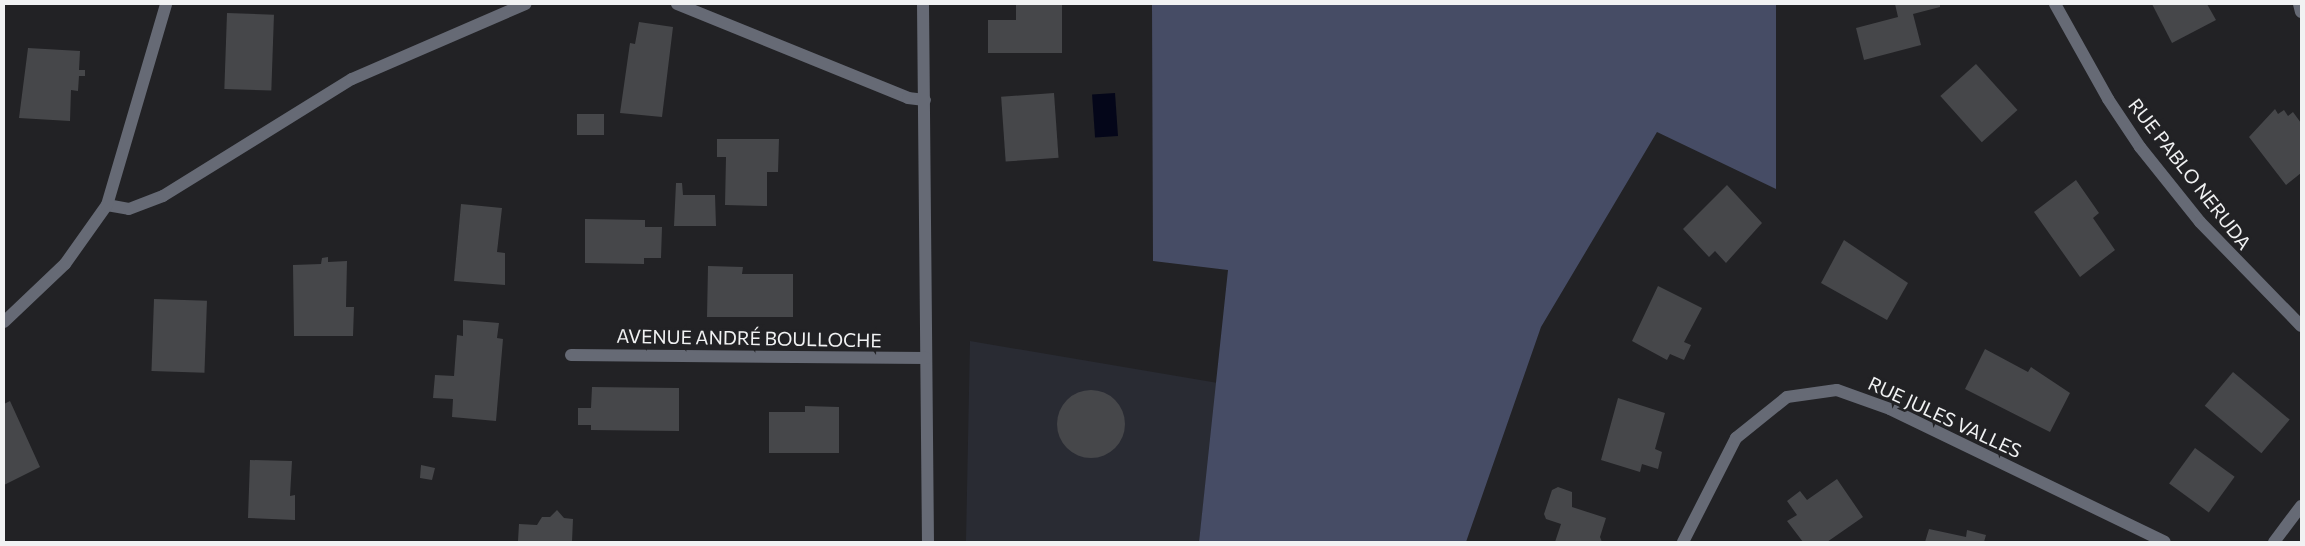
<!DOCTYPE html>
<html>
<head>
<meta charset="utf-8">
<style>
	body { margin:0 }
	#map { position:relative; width:2305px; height:546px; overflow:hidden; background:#222225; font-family:Commissioner,sans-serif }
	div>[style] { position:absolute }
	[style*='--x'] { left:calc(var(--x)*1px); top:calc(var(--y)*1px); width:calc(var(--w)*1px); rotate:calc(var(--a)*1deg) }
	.built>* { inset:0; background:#292b33 }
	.forest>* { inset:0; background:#464c65 }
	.water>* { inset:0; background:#040619; transform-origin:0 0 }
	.building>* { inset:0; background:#46474a; transform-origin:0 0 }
	.round { border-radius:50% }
	.minor>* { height:12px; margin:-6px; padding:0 6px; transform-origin:6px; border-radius:6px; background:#666a75 }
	span { translate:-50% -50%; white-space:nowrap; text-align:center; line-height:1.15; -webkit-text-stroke:5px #222225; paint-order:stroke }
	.street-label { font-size:19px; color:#f1f2f3 }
	.frame { position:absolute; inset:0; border:5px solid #f1f2f3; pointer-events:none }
</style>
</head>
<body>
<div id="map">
	<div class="built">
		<i style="clip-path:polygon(970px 341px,1218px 383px,1199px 542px,966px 542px)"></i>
	</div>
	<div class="forest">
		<i style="clip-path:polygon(1152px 4px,1776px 4px,1776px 189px,1657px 132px,1541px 327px,1466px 542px,1199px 542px,1228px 270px,1153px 261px)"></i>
	</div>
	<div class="water">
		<i style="left:1115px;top:93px;width:43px;height:23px;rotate:86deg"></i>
	</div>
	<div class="building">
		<i style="clip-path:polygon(1016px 4px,1062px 4px,1062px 53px,988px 53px,988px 20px,1016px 20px)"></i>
		<i style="clip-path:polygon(1895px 4px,1940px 4px,1940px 7px,1913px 14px,1921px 45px,1864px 60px,1856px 28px,1898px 17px)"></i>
		<i style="clip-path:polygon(2152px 4px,2207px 4px,2216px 20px,2172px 43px)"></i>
		<i style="left:227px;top:13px;width:47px;height:76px;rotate:2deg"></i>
		<i style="clip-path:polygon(639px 22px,673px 27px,662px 117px,620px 113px,630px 43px,635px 44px)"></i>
		<i style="clip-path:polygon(28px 48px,80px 51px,79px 70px,85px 70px,85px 76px,79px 76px,78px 91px,71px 90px,70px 121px,19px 118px)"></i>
		<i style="left:1976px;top:64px;width:62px;height:48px;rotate:48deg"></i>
		<i style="left:1054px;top:93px;width:65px;height:53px;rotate:86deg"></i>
		<i style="clip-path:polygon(2275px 109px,2278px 114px,2284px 110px,2288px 116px,2293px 112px,2301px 123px,2301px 173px,2286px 185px,2249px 137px)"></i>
		<i style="left:577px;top:114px;width:27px;height:21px"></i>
		<i style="clip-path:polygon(717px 139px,779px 139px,778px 172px,767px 172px,767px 206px,725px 205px,726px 157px,717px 157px)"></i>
		<i style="clip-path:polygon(2076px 180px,2099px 213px,2093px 218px,2115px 250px,2080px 277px,2034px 212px)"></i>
		<i style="clip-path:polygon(676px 183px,682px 183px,683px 195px,715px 195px,716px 226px,674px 226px)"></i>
		<i style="clip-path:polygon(1727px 185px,1762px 223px,1726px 263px,1715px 251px,1709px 257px,1683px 229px)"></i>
		<i style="clip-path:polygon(461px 204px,502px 208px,497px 252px,505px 253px,505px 285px,454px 281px)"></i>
		<i style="clip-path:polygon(585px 219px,645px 220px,645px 227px,662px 227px,661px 258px,644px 258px,644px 264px,585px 263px)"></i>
		<i style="clip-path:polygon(1844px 240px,1908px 283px,1887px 320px,1821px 283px)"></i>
		<i style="clip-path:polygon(328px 257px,328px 262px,347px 261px,346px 307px,354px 307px,353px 336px,294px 336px,293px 265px,321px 264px,322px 258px)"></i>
		<i style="clip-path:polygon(708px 266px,743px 267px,742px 274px,793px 274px,793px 317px,707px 317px)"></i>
		<i style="clip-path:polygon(1658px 286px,1702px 308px,1684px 342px,1691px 345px,1684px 360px,1670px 354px,1667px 360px,1632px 341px)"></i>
		<i style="left:154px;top:299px;width:53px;height:72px;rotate:2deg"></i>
		<i style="clip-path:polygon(463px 320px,499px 323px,497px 338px,503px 339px,496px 421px,452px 417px,453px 399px,433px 398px,435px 375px,454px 376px,457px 335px,463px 336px)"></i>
		<i style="clip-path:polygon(1985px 349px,2028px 372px,2031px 367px,2070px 393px,2050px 432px,1965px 389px)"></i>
		<i style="left:2233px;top:372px;width:74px;height:44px;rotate:40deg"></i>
		<i style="clip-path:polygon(592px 387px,679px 388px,679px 431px,591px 430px,591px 425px,578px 425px,578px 408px,591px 408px)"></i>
		<i class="round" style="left:1057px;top:390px;width:68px;height:68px"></i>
		<i style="clip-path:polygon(1618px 398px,1665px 413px,1655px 449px,1662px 452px,1658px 469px,1642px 464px,1640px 472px,1601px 460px)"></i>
		<i style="clip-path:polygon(10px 401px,40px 467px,4px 485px,4px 404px)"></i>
		<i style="clip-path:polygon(805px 406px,839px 407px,839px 453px,769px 453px,769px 412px,805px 412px)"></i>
		<i style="left:2195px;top:448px;width:49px;height:44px;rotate:36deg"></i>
		<i style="clip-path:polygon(250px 460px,292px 461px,290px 496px,295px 495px,295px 520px,248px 518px)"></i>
		<i style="clip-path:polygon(421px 465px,435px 468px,432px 480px,420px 478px)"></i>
		<i style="clip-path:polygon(1837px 479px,1863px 517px,1827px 542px,1803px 542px,1787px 521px,1797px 515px,1787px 501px,1800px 491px,1807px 500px)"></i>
		<i style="clip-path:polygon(1558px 487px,1572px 492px,1572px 507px,1606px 518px,1600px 537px,1602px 542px,1555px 542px,1561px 524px,1546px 519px,1544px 514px,1552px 490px)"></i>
		<i style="clip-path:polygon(557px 510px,564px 518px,573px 519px,572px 542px,518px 541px,519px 524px,537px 525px,542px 517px,550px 517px)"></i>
		<i style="clip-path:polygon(1929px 529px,1966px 537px,1967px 530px,1986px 535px,1984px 542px,1925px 542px)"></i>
	</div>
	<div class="minor">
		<i style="--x:677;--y:4;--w:249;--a:22.1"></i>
		<i style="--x:908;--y:98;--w:17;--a:7"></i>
		<i style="--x:923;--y:4;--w:538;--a:89.47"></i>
		<i style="--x:2055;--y:4;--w:109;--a:60.8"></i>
		<i style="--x:2108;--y:99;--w:58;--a:56.3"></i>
		<i style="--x:2140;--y:147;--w:96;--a:51.3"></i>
		<i style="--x:2200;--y:222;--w:145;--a:45.8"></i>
		<i style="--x:2299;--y:4;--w:8;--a:76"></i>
		<i style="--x:107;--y:205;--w:22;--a:10"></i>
		<i style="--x:129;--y:209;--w:36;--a:-21"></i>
		<i style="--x:163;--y:196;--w:222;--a:-31.8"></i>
		<i style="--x:352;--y:79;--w:189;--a:-23.4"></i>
		<i style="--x:4;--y:322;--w:84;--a:-43.6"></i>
		<i style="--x:65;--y:264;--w:72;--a:-54.6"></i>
		<i style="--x:107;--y:205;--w:209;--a:-73.6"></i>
		<i style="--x:571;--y:355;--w:355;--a:0.5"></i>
		<i style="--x:1683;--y:542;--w:117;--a:-63"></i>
		<i style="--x:1736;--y:438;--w:65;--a:-38.8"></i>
		<i style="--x:1787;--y:397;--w:50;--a:-8"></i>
		<i style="--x:1837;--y:390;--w:56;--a:19.7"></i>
		<i style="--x:1890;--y:409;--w:305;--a:25.8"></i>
		<i style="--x:2274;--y:542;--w:45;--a:-53.1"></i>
	</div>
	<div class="street-label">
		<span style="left:2190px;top:174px;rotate:52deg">RUE PABLO NERUDA</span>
		<span style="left:749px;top:338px;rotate:1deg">AVENUE ANDRÉ BOULLOCHE</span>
		<span style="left:1945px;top:417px;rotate:25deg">RUE JULES VALLES</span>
	</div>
	<div class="frame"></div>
</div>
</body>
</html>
